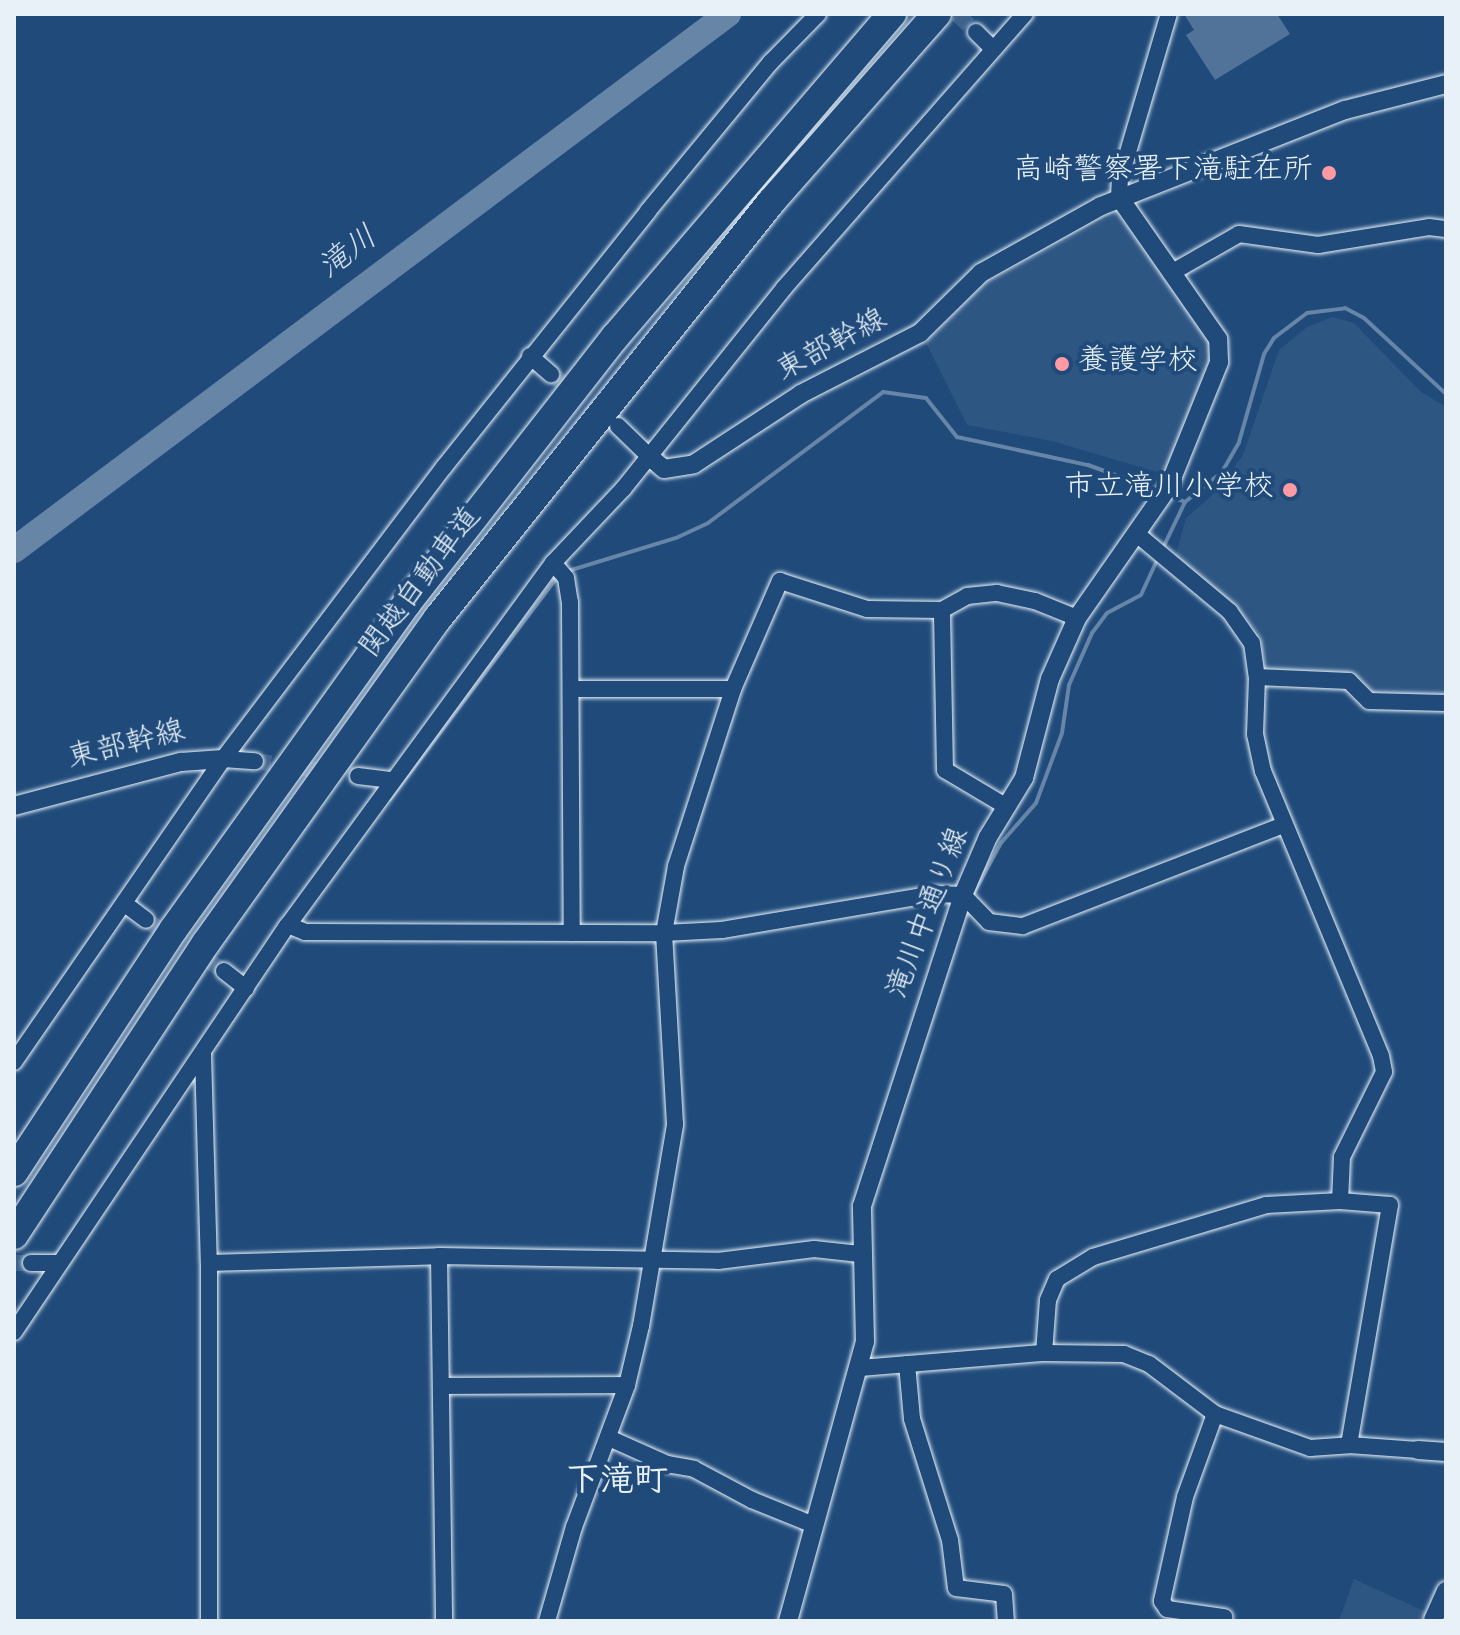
<!DOCTYPE html>
<html>
<head>
<meta charset="utf-8">
<style>
	body { margin:0 }
	#map { position:relative; width:1460px; height:1635px; overflow:hidden; background:#1f4a7a; font-family:"Gochi Hand","Klee One",sans-serif }
	div>[style] { position:absolute }
	[style*='--x'] { left:calc(var(--x)*1px); top:calc(var(--y)*1px); width:calc(var(--w)*1px); rotate:calc(var(--a)*1deg) }
	.built>* { inset:0; background:#2e5683 }
	.stream>* { height:4px; margin:-2px; padding:0 2px; transform-origin:2px; border-radius:2px; background:#6685a7 }
	.river>* { height:26px; margin:-13px; padding:0 13px; transform-origin:13px; border-radius:13px; background:#6685a7 }
	.building>* { inset:0; background:#517399 }
	.minor-tunnel>* { height:16px; margin-top:-8px; transform-origin:0; background:repeating-linear-gradient(90deg,#3d638d 0 16px,transparent 0 24px) }
	.roads { filter:drop-shadow(0 0 2px #e8f1f8) drop-shadow(0 0 2px #e8f1f8) }
	.minor>* { height:16px; margin:-8px; padding:0 8px; transform-origin:8px; border-radius:8px; background:#1f4a7a }
	.tertiary>* { height:18px; margin:-9px; padding:0 9px; transform-origin:9px; border-radius:9px; background:#1f4a7a }
	.motorway>* { height:28px; margin:-14px; padding:0 14px; transform-origin:14px; border-radius:14px; background:#1f4a7a }
	.dots>* { width:22px; height:22px; translate:-50% -50%; box-sizing:border-box; border:4px solid #1f4a7a; border-radius:50% }
	span { translate:-50% -50%; white-space:nowrap; text-align:center; line-height:1.15; -webkit-text-stroke:8px #1f4a7a; paint-order:stroke }
	.poi-label { font-size:30px; color:#e8f1f8 }
	.right { translate:-100% -50%; text-align:right }
	.left { translate:0 -50%; text-align:left }
	.street-label { font-size:30px; color:#e8f1f8 }
	.water-label { font-size:32px; color:#d4e1ec; font-style:italic }
	.quarter-label { font-size:34px; color:#e8f1f8; font-weight:700 }
	.frame { position:absolute; inset:0; border:16px solid #e8f1f8; pointer-events:none }
</style>
</head>
<body>
<div id="map">
	<div class="built">
		<i style="clip-path:polygon(1117px 213px,1208px 335px,1212px 358px,1167px 475px,1052px 441px,967px 425px,926px 343px,984px 284px)"></i>
		<i style="clip-path:polygon(1332px 317px,1354px 323px,1421px 392px,1446px 407px,1446px 697px,1379px 696px,1355px 674px,1266px 673px,1261px 637px,1245px 616px,1175px 558px,1186px 518px,1218px 490px,1243px 455px,1279px 350px,1307px 327px)"></i>
		<i style="clip-path:polygon(1354px 1579px,1424px 1611px,1439px 1621px,1339px 1621px)"></i>
	</div>
	<div class="stream">
		<i style="--x:1167;--y:495;--w:19;--a:21"></i>
		<i style="--x:1162;--y:550;--w:53;--a:-64.4"></i>
		<i style="--x:1185;--y:502;--w:48;--a:-39"></i>
		<i style="--x:1222;--y:472;--w:34;--a:-60"></i>
		<i style="--x:1239;--y:442;--w:91;--a:-74.1"></i>
		<i style="--x:1264;--y:354;--w:19;--a:-58"></i>
		<i style="--x:1274;--y:338;--w:41;--a:-37.1"></i>
		<i style="--x:1307;--y:313;--w:38;--a:-7"></i>
		<i style="--x:1345;--y:308;--w:21;--a:28"></i>
		<i style="--x:1364;--y:318;--w:112;--a:42.8"></i>
		<i style="--x:568;--y:571;--w:113;--a:-17"></i>
		<i style="--x:676;--y:538;--w:35;--a:-25"></i>
		<i style="--x:708;--y:523;--w:219;--a:-36.8"></i>
		<i style="--x:883;--y:392;--w:43;--a:7.9"></i>
		<i style="--x:926;--y:398;--w:50;--a:51.5"></i>
		<i style="--x:957;--y:437;--w:134;--a:12.1"></i>
		<i style="--x:1088;--y:465;--w:77;--a:19.9"></i>
		<i style="--x:390;--y:799;--w:278;--a:-53"></i>
		<i style="--x:972;--y:896;--w:60;--a:-61.3"></i>
		<i style="--x:1001;--y:843;--w:53;--a:-48.8"></i>
		<i style="--x:1036;--y:803;--w:75;--a:-69.6"></i>
		<i style="--x:1062;--y:733;--w:49;--a:-81.7"></i>
		<i style="--x:1069;--y:685;--w:57;--a:-66.1"></i>
		<i style="--x:1092;--y:633;--w:25;--a:-53"></i>
		<i style="--x:1107;--y:613;--w:38;--a:-28"></i>
		<i style="--x:1141;--y:595;--w:41;--a:-65.3"></i>
	</div>
	<div class="river">
		<i style="--x:14;--y:550;--w:893;--a:-36.9"></i>
	</div>
	<div class="building">
		<i style="clip-path:polygon(1184px 14px,1277px 14px,1290px 34px,1215px 80px,1186px 35px,1194px 30px)"></i>
	</div>
	<div class="minor-tunnel">
		<i style="--x:957;--y:14;--w:26;--a:43"></i>
		<i style="--x:551;--y:374;--w:71;--a:38.2"></i>
		<i style="--x:255;--y:761;--w:104;--a:8.3"></i>
		<i style="--x:146;--y:920;--w:93;--a:33.2"></i>
		<i style="--x:14;--y:1263;--w:17;--a:0"></i>
	</div>
	<div class="roads">
		<div class="minor">
			<i style="--x:976;--y:32;--w:23;--a:45"></i>
			<i style="--x:1119;--y:197;--w:18;--a:-87"></i>
			<i style="--x:1120;--y:179;--w:172;--a:-73.5"></i>
			<i style="--x:1171;--y:273;--w:78;--a:-29.8"></i>
			<i style="--x:1239;--y:234;--w:80;--a:7.9"></i>
			<i style="--x:1318;--y:245;--w:112;--a:-9.2"></i>
			<i style="--x:1429;--y:227;--w:17;--a:7"></i>
			<i style="--x:530;--y:356;--w:28;--a:41"></i>
			<i style="--x:618;--y:426;--w:45;--a:44.1"></i>
			<i style="--x:1138;--y:535;--w:120;--a:39.9"></i>
			<i style="--x:1230;--y:612;--w:38;--a:55"></i>
			<i style="--x:1252;--y:643;--w:34;--a:82"></i>
			<i style="--x:1257;--y:677;--w:57;--a:92"></i>
			<i style="--x:1255;--y:734;--w:38;--a:78"></i>
			<i style="--x:1263;--y:771;--w:308;--a:67.5"></i>
			<i style="--x:1381;--y:1056;--w:16;--a:79"></i>
			<i style="--x:1384;--y:1072;--w:95;--a:116.3"></i>
			<i style="--x:1342;--y:1157;--w:44;--a:92.6"></i>
			<i style="--x:553;--y:563;--w:20;--a:49"></i>
			<i style="--x:566;--y:578;--w:24;--a:81"></i>
			<i style="--x:570;--y:602;--w:331;--a:89.7"></i>
			<i style="--x:1257;--y:677;--w:92;--a:2.5"></i>
			<i style="--x:1349;--y:681;--w:28;--a:45"></i>
			<i style="--x:1369;--y:701;--w:77;--a:1.5"></i>
			<i style="--x:571;--y:689;--w:162;--a:0"></i>
			<i style="--x:223;--y:759;--w:32;--a:4"></i>
			<i style="--x:358;--y:776;--w:32;--a:7"></i>
			<i style="--x:1007;--y:807;--w:72;--a:-149.2"></i>
			<i style="--x:945;--y:770;--w:160;--a:-91.1"></i>
			<i style="--x:942;--y:610;--w:29;--a:-29"></i>
			<i style="--x:967;--y:596;--w:30;--a:-6"></i>
			<i style="--x:997;--y:593;--w:39;--a:12"></i>
			<i style="--x:1035;--y:601;--w:45;--a:22"></i>
			<i style="--x:125;--y:904;--w:26;--a:37"></i>
			<i style="--x:288;--y:925;--w:18;--a:22"></i>
			<i style="--x:305;--y:932;--w:359;--a:0.2"></i>
			<i style="--x:664;--y:933;--w:58;--a:-3"></i>
			<i style="--x:722;--y:930;--w:216;--a:-9.6"></i>
			<i style="--x:935;--y:894;--w:28;--a:2"></i>
			<i style="--x:963;--y:895;--w:37;--a:46"></i>
			<i style="--x:989;--y:922;--w:34;--a:7"></i>
			<i style="--x:1023;--y:926;--w:280;--a:-21.2"></i>
			<i style="--x:224;--y:971;--w:28;--a:38"></i>
			<i style="--x:203;--y:1054;--w:209;--a:88.4"></i>
			<i style="--x:209;--y:1263;--w:358;--a:90"></i>
			<i style="--x:14;--y:1062;--w:368;--a:-55.4"></i>
			<i style="--x:223;--y:759;--w:366;--a:-52.9"></i>
			<i style="--x:444;--y:467;--w:327;--a:-51.4"></i>
			<i style="--x:648;--y:211;--w:193;--a:-50.5"></i>
			<i style="--x:771;--y:62;--w:67;--a:-45.6"></i>
			<i style="--x:439;--y:1256;--w:365;--a:89.2"></i>
			<i style="--x:31;--y:1263;--w:27;--a:0"></i>
			<i style="--x:209;--y:1263;--w:230;--a:-1.7"></i>
			<i style="--x:439;--y:1256;--w:279;--a:1"></i>
			<i style="--x:718;--y:1261;--w:97;--a:-7.1"></i>
			<i style="--x:814;--y:1249;--w:46;--a:6.2"></i>
			<i style="--x:14;--y:1332;--w:491;--a:-56.1"></i>
			<i style="--x:288;--y:925;--w:449;--a:-53.8"></i>
			<i style="--x:553;--y:563;--w:102;--a:-46.6"></i>
			<i style="--x:623;--y:489;--w:258;--a:-51.3"></i>
			<i style="--x:784;--y:288;--w:365;--a:-48.7"></i>
			<i style="--x:1044;--y:1353;--w:53;--a:-85.7"></i>
			<i style="--x:1048;--y:1300;--w:23;--a:-67"></i>
			<i style="--x:1057;--y:1279;--w:42;--a:-31.4"></i>
			<i style="--x:1093;--y:1257;--w:181;--a:-16.7"></i>
			<i style="--x:1266;--y:1205;--w:74;--a:-3.1"></i>
			<i style="--x:1340;--y:1201;--w:50;--a:4.6"></i>
			<i style="--x:1390;--y:1205;--w:243;--a:99.7"></i>
			<i style="--x:907;--y:1364;--w:55;--a:84.8"></i>
			<i style="--x:912;--y:1419;--w:127;--a:72.6"></i>
			<i style="--x:950;--y:1540;--w:48;--a:82.9"></i>
			<i style="--x:956;--y:1588;--w:48;--a:7.1"></i>
			<i style="--x:1004;--y:1594;--w:27;--a:86"></i>
			<i style="--x:860;--y:1368;--w:185;--a:-4.7"></i>
			<i style="--x:1044;--y:1353;--w:80;--a:0.7"></i>
			<i style="--x:1124;--y:1354;--w:27;--a:22"></i>
			<i style="--x:1149;--y:1364;--w:83;--a:37.1"></i>
			<i style="--x:1215;--y:1414;--w:101;--a:19.7"></i>
			<i style="--x:1310;--y:1448;--w:39;--a:-4"></i>
			<i style="--x:1349;--y:1445;--w:69;--a:4.1"></i>
			<i style="--x:442;--y:1386;--w:185;--a:-0.3"></i>
			<i style="--x:1215;--y:1414;--w:88;--a:109.9"></i>
			<i style="--x:1185;--y:1497;--w:107;--a:102.5"></i>
			<i style="--x:1162;--y:1601;--w:9;--a:58"></i>
			<i style="--x:1167;--y:1609;--w:58;--a:8"></i>
			<i style="--x:609;--y:1438;--w:64;--a:24.1"></i>
			<i style="--x:667;--y:1464;--w:27;--a:10"></i>
			<i style="--x:694;--y:1469;--w:66;--a:28.1"></i>
			<i style="--x:752;--y:1500;--w:67;--a:22"></i>
			<i style="--x:547;--y:1621;--w:98;--a:-74"></i>
			<i style="--x:574;--y:1527;--w:152;--a:-69.5"></i>
			<i style="--x:627;--y:1385;--w:61;--a:-76.7"></i>
			<i style="--x:641;--y:1326;--w:205;--a:-80.4"></i>
			<i style="--x:675;--y:1124;--w:191;--a:-93.3"></i>
			<i style="--x:664;--y:933;--w:68;--a:-79.8"></i>
			<i style="--x:676;--y:866;--w:186;--a:-72.1"></i>
			<i style="--x:733;--y:689;--w:118;--a:-66.5"></i>
			<i style="--x:780;--y:581;--w:91;--a:17.8"></i>
			<i style="--x:867;--y:609;--w:75;--a:0.8"></i>
		</div>
		<div class="tertiary">
			<i style="--x:650;--y:457;--w:18;--a:41"></i>
			<i style="--x:664;--y:469;--w:30;--a:-9"></i>
			<i style="--x:694;--y:464;--w:128;--a:-33.2"></i>
			<i style="--x:801;--y:394;--w:134;--a:-27.1"></i>
			<i style="--x:920;--y:333;--w:86;--a:-44.5"></i>
			<i style="--x:981;--y:273;--w:137;--a:-29.2"></i>
			<i style="--x:1101;--y:206;--w:262;--a:-21.5"></i>
			<i style="--x:1345;--y:110;--w:104;--a:-14.4"></i>
			<i style="--x:14;--y:806;--w:173;--a:-14.8"></i>
			<i style="--x:181;--y:762;--w:42;--a:-4.1"></i>
			<i style="--x:1418;--y:1450;--w:28;--a:4"></i>
			<i style="--x:1433;--y:1620;--w:32;--a:-66"></i>
			<i style="--x:788;--y:1621;--w:289;--a:-74.6"></i>
			<i style="--x:865;--y:1342;--w:136;--a:-91.3"></i>
			<i style="--x:862;--y:1206;--w:327;--a:-72"></i>
			<i style="--x:963;--y:895;--w:63;--a:-66.7"></i>
			<i style="--x:988;--y:837;--w:69;--a:-58.6"></i>
			<i style="--x:1024;--y:778;--w:102;--a:-75.3"></i>
			<i style="--x:1050;--y:679;--w:67;--a:-66.1"></i>
			<i style="--x:1077;--y:618;--w:161;--a:-55.1"></i>
			<i style="--x:1169;--y:486;--w:134;--a:-68"></i>
			<i style="--x:1219;--y:362;--w:23;--a:-92"></i>
			<i style="--x:1218;--y:339;--w:173;--a:-124.9"></i>
		</div>
		<div class="motorway">
			<i style="--x:14;--y:1172;--w:290;--a:-56.7"></i>
			<i style="--x:173;--y:930;--w:402;--a:-54.4"></i>
			<i style="--x:407;--y:603;--w:338;--a:-52"></i>
			<i style="--x:615;--y:337;--w:426;--a:-49.4"></i>
			<i style="--x:14;--y:1235;--w:349;--a:-56.7"></i>
			<i style="--x:206;--y:943;--w:399;--a:-54.5"></i>
			<i style="--x:438;--y:618;--w:533;--a:-51.32"></i>
			<i style="--x:771;--y:202;--w:251;--a:-48.6"></i>
		</div>
	</div>
	<div class="dots">
		<i style="left:1329px;top:173px;background:#ff9aa2"></i>
		<i style="left:1062px;top:364px;background:#ff9aa2"></i>
		<i style="left:1290px;top:490px;background:#ff9aa2"></i>
	</div>
	<div class="poi-label">
		<span class="right" style="left:1313px;top:173px">高崎警察署下滝駐在所</span>
		<span class="left" style="left:1078px;top:364px">養護学校</span>
		<span class="right" style="left:1274px;top:490px">市立滝川小学校</span>
	</div>
	<div class="street-label">
		<span style="left:833px;top:348px;rotate:-28deg">東部幹線</span>
		<span style="left:423px;top:584px;rotate:-53deg">関越自動車道</span>
		<span style="left:127px;top:748px;rotate:-14deg">東部幹線</span>
		<span style="left:931px;top:914px;rotate:-69deg">滝川中通り線</span>
	</div>
	<div class="water-label">
		<span style="left:350px;top:255px;rotate:-37deg">滝川</span>
	</div>
	<div class="quarter-label">
		<span style="left:617px;top:1485px">下滝町</span>
	</div>
	<div class="frame"></div>
</div>
</body>
</html>
